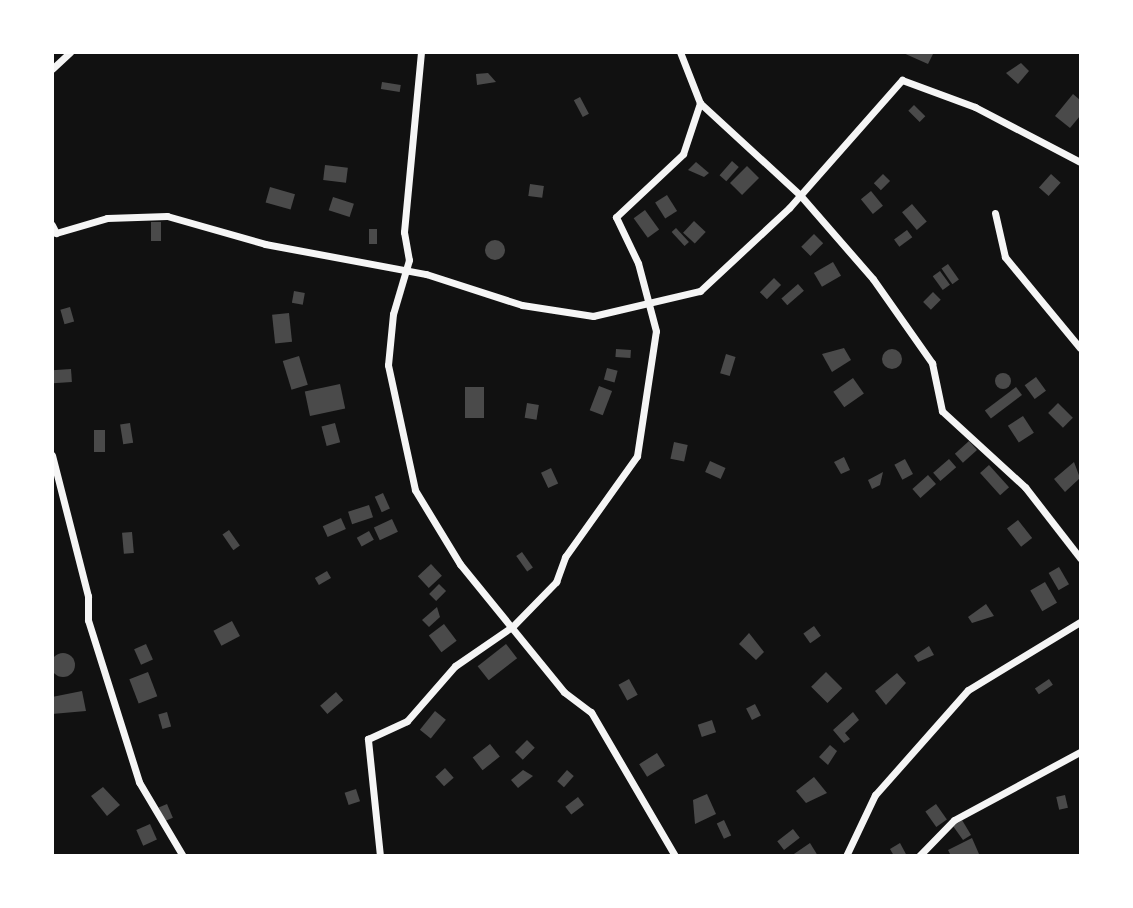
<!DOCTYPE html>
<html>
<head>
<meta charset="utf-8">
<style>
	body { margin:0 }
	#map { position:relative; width:1133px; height:908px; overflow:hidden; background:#111; font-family:"Work Sans",sans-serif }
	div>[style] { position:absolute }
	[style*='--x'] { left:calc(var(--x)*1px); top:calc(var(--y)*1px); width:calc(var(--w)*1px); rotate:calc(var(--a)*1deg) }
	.building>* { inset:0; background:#4a4a4a; transform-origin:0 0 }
	.round { border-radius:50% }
	.minor>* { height:7px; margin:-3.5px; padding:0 3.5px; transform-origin:3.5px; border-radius:3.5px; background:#f5f5f5 }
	span { translate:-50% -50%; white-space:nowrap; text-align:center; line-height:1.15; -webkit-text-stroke:6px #fff; paint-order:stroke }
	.frame { position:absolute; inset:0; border:54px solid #fff; pointer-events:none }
</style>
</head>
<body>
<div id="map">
	<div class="building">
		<i style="clip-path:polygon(901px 52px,934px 52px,928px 64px)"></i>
		<i style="clip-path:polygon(1021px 63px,1029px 71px,1018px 84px,1006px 73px)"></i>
		<i style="clip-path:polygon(488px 73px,496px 82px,477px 85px,476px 74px)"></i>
		<i style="left:382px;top:82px;width:19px;height:7px;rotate:9deg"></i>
		<i style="clip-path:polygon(1073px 94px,1080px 100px,1080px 116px,1070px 128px,1055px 116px)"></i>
		<i style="left:580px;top:97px;width:19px;height:7px;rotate:62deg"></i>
		<i style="left:914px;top:105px;width:16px;height:8px;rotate:45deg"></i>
		<i style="left:732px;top:161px;width:9px;height:19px;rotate:41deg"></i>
		<i style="clip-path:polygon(696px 162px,709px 173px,704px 177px,688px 170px)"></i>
		<i style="left:325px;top:165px;width:23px;height:15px;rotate:7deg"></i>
		<i style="left:747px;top:166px;width:17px;height:24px;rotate:45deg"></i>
		<i style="left:883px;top:174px;width:10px;height:13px;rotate:45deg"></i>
		<i style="left:1051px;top:174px;width:13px;height:18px;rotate:42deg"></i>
		<i style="left:530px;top:184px;width:14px;height:12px;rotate:8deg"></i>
		<i style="left:270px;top:187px;width:26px;height:16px;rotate:16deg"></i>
		<i style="left:871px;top:191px;width:19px;height:13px;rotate:51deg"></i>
		<i style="left:667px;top:195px;width:19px;height:14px;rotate:58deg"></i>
		<i style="left:333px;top:197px;width:22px;height:14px;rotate:18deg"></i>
		<i style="left:912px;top:204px;width:23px;height:13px;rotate:50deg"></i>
		<i style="left:645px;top:210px;width:24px;height:14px;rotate:54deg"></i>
		<i style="left:694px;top:221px;width:16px;height:16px;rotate:43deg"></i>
		<i style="left:151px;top:222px;width:10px;height:19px"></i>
		<i style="left:676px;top:228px;width:19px;height:6px;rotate:47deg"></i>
		<i style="left:369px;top:229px;width:8px;height:15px"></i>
		<i style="left:907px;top:230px;width:9px;height:16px;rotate:54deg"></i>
		<i style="left:814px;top:234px;width:13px;height:18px;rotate:45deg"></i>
		<i class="round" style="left:485px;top:240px;width:20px;height:20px"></i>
		<i style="left:833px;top:262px;width:16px;height:22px;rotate:60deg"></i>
		<i style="left:948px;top:264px;width:19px;height:8px;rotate:55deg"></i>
		<i style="left:940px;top:271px;width:17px;height:9px;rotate:54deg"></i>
		<i style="left:774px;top:278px;width:10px;height:20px;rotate:45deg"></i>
		<i style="left:798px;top:284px;width:9px;height:22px;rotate:49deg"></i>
		<i style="left:294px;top:291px;width:11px;height:12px;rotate:10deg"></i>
		<i style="left:933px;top:292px;width:11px;height:14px;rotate:45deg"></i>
		<i style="left:70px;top:307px;width:15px;height:10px;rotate:74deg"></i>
		<i style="left:289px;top:313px;width:29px;height:17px;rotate:84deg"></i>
		<i style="clip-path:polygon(844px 348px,851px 360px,832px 372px,822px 354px)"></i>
		<i class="round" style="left:882px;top:349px;width:20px;height:20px"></i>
		<i style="left:616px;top:349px;width:15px;height:8px;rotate:4deg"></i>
		<i style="left:726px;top:354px;width:10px;height:20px;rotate:17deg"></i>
		<i style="left:299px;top:356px;width:30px;height:17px;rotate:73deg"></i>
		<i style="left:607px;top:368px;width:11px;height:12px;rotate:15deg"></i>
		<i style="left:71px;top:369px;width:13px;height:19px;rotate:86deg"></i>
		<i class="round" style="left:995px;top:373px;width:16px;height:16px"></i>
		<i style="left:1036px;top:377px;width:17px;height:14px;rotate:54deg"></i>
		<i style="left:853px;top:378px;width:19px;height:24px;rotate:55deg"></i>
		<i style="left:340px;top:384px;width:25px;height:36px;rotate:78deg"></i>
		<i style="left:599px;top:386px;width:14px;height:26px;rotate:21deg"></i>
		<i style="left:465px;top:387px;width:19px;height:31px"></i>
		<i style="left:1016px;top:387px;width:10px;height:39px;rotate:53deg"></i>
		<i style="left:527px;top:403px;width:12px;height:15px;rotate:9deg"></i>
		<i style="left:1058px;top:403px;width:21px;height:14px;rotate:45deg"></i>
		<i style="left:1023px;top:416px;width:20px;height:18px;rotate:57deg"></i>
		<i style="left:130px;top:423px;width:20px;height:10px;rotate:81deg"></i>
		<i style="left:335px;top:423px;width:20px;height:14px;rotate:75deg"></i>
		<i style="left:94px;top:430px;width:11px;height:22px"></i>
		<i style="left:969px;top:441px;width:12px;height:19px;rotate:48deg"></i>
		<i style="left:674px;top:442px;width:14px;height:17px;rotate:12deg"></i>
		<i style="clip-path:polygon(844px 457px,850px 470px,841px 474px,834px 462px)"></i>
		<i style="left:905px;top:459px;width:17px;height:12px;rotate:62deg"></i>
		<i style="left:949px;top:459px;width:11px;height:21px;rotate:49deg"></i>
		<i style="left:710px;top:461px;width:17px;height:12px;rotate:24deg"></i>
		<i style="clip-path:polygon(1074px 462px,1080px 478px,1065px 492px,1054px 479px)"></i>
		<i style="left:989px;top:465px;width:30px;height:12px;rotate:48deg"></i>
		<i style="left:551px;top:468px;width:17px;height:11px;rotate:65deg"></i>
		<i style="clip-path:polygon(883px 472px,880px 485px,872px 489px,868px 480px)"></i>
		<i style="left:928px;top:475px;width:12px;height:21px;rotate:48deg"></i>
		<i style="left:383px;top:493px;width:17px;height:9px;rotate:66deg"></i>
		<i style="left:369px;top:505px;width:13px;height:22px;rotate:72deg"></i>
		<i style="left:341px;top:518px;width:12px;height:20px;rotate:66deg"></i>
		<i style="left:392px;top:519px;width:14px;height:20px;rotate:65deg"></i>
		<i style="left:1018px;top:520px;width:23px;height:14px;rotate:52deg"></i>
		<i style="left:229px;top:530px;width:19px;height:8px;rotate:55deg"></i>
		<i style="left:369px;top:531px;width:10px;height:14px;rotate:61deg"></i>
		<i style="left:132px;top:532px;width:21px;height:10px;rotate:85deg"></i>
		<i style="left:522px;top:552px;width:19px;height:7px;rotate:55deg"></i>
		<i style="left:431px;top:564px;width:16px;height:18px;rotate:47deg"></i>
		<i style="left:1059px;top:567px;width:20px;height:12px;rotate:60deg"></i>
		<i style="left:327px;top:571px;width:8px;height:14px;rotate:60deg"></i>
		<i style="left:1045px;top:582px;width:24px;height:17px;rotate:60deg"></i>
		<i style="left:439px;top:584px;width:10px;height:14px;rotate:45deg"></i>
		<i style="clip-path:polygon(986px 604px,994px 616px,972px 623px,968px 617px)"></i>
		<i style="clip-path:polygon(437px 607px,440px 617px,429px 627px,422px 620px)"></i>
		<i style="left:232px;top:621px;width:17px;height:21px;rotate:62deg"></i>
		<i style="left:444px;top:624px;width:21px;height:19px;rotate:53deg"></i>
		<i style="left:814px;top:626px;width:12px;height:13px;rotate:55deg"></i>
		<i style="clip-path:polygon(749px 633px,764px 652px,756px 660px,739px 644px)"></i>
		<i style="left:146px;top:644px;width:17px;height:13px;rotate:66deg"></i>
		<i style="left:506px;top:644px;width:18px;height:36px;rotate:52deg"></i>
		<i style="clip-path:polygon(929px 646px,934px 655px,918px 662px,914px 656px)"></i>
		<i class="round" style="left:51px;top:653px;width:24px;height:24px"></i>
		<i style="left:148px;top:672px;width:26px;height:20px;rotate:69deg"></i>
		<i style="left:826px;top:672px;width:23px;height:21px;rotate:45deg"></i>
		<i style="clip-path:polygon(897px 673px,906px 683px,886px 705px,875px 691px)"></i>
		<i style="left:629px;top:679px;width:18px;height:12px;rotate:61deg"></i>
		<i style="left:1049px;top:679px;width:7px;height:17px;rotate:56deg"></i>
		<i style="clip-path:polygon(82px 691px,86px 711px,52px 714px,52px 697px)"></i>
		<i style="left:336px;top:692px;width:11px;height:21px;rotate:49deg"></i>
		<i style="left:755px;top:704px;width:13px;height:10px;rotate:63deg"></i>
		<i style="left:435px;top:711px;width:14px;height:24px;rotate:39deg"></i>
		<i style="left:167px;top:712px;width:15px;height:9px;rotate:74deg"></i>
		<i style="clip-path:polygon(853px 712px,859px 720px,845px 733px,850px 739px,844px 743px,833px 730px)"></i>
		<i style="left:712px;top:720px;width:13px;height:15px;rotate:72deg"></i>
		<i style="left:527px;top:740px;width:11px;height:17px;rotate:45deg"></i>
		<i style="left:490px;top:744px;width:16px;height:22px;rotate:52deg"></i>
		<i style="clip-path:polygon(830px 745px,837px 751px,828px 765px,819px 757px)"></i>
		<i style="left:657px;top:753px;width:15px;height:21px;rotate:58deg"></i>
		<i style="left:445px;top:768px;width:13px;height:13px;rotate:48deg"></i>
		<i style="clip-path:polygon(523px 770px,533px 776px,518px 788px,511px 780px)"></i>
		<i style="left:567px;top:770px;width:9px;height:15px;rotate:41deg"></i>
		<i style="clip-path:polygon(814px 777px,827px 793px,806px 803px,796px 791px)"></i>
		<i style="clip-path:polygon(103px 787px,120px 805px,107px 816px,91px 796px)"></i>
		<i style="left:356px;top:789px;width:13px;height:12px;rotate:72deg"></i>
		<i style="clip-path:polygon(707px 794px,716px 814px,695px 824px,693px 800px)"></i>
		<i style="left:1065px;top:795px;width:13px;height:9px;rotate:77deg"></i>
		<i style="left:578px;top:797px;width:10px;height:16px;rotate:53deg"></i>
		<i style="left:167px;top:804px;width:15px;height:9px;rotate:67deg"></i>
		<i style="left:936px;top:804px;width:19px;height:13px;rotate:55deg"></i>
		<i style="left:724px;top:820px;width:17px;height:8px;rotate:65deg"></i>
		<i style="clip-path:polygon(962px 820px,971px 835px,963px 840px,953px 826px)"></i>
		<i style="left:150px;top:824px;width:17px;height:15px;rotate:66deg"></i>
		<i style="left:793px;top:829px;width:11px;height:20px;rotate:52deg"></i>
		<i style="clip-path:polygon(972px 838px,979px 854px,951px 856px,948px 850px)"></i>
		<i style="clip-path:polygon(810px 843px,818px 856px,791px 856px)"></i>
		<i style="clip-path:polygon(900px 843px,907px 856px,894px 856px,890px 849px)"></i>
	</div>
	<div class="minor">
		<i style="--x:421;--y:52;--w:181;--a:95.4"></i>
		<i style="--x:404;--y:232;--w:28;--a:80"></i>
		<i style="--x:409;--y:260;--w:56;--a:106.5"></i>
		<i style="--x:393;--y:314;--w:51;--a:95.6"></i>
		<i style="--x:388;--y:365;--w:128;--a:77.8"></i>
		<i style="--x:415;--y:490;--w:87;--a:58.7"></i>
		<i style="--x:460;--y:564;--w:165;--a:50.9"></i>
		<i style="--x:564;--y:692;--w:34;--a:37"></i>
		<i style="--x:591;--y:712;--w:167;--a:59.7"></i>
		<i style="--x:52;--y:69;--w:25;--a:-43"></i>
		<i style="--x:700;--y:103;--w:136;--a:42.6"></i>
		<i style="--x:800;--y:195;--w:111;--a:49"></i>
		<i style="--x:873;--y:279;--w:103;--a:54.9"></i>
		<i style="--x:932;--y:363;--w:49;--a:78.2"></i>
		<i style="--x:942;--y:411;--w:113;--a:42.5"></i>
		<i style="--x:1025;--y:487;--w:90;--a:52.2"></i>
		<i style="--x:995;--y:213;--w:45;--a:77.2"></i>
		<i style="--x:1005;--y:257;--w:118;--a:50.5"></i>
		<i style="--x:52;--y:225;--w:9;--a:63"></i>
		<i style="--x:56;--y:233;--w:53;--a:-16.4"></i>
		<i style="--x:107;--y:218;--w:60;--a:-1.9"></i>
		<i style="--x:167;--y:216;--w:102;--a:15.9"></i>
		<i style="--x:265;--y:244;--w:164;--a:10.6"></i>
		<i style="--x:426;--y:274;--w:101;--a:17.9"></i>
		<i style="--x:522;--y:305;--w:72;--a:8.8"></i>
		<i style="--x:593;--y:316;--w:110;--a:-13.2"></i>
		<i style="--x:700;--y:291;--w:122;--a:-43"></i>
		<i style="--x:789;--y:208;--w:171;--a:-48.6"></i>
		<i style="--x:902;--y:80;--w:78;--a:20.3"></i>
		<i style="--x:975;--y:107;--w:119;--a:27.6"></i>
		<i style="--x:52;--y:455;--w:146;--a:75.7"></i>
		<i style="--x:88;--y:596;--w:24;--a:90"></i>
		<i style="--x:88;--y:620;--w:170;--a:72.5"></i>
		<i style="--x:139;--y:782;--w:86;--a:59.3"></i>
		<i style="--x:380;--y:856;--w:118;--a:-95.9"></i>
		<i style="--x:368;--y:739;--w:43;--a:-24.8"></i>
		<i style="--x:407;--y:721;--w:73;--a:-48.9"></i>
		<i style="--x:455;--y:666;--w:70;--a:-34.6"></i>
		<i style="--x:513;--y:626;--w:62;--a:-45.7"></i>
		<i style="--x:556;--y:582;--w:27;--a:-70"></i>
		<i style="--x:565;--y:557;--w:124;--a:-54.5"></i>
		<i style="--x:637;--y:456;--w:126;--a:-81.4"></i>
		<i style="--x:656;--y:331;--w:70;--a:-104.8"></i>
		<i style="--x:638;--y:263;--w:51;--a:-115.6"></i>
		<i style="--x:616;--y:217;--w:92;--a:-43.2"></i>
		<i style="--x:683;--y:154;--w:54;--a:-71.6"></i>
		<i style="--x:700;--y:103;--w:55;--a:-111.4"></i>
		<i style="--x:846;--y:856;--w:68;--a:-64.6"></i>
		<i style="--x:875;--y:795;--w:140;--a:-48.5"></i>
		<i style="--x:968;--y:690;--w:131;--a:-31.3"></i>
		<i style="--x:919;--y:856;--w:50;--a:-45.8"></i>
		<i style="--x:954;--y:820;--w:143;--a:-28.4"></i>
	</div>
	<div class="frame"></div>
</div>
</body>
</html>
